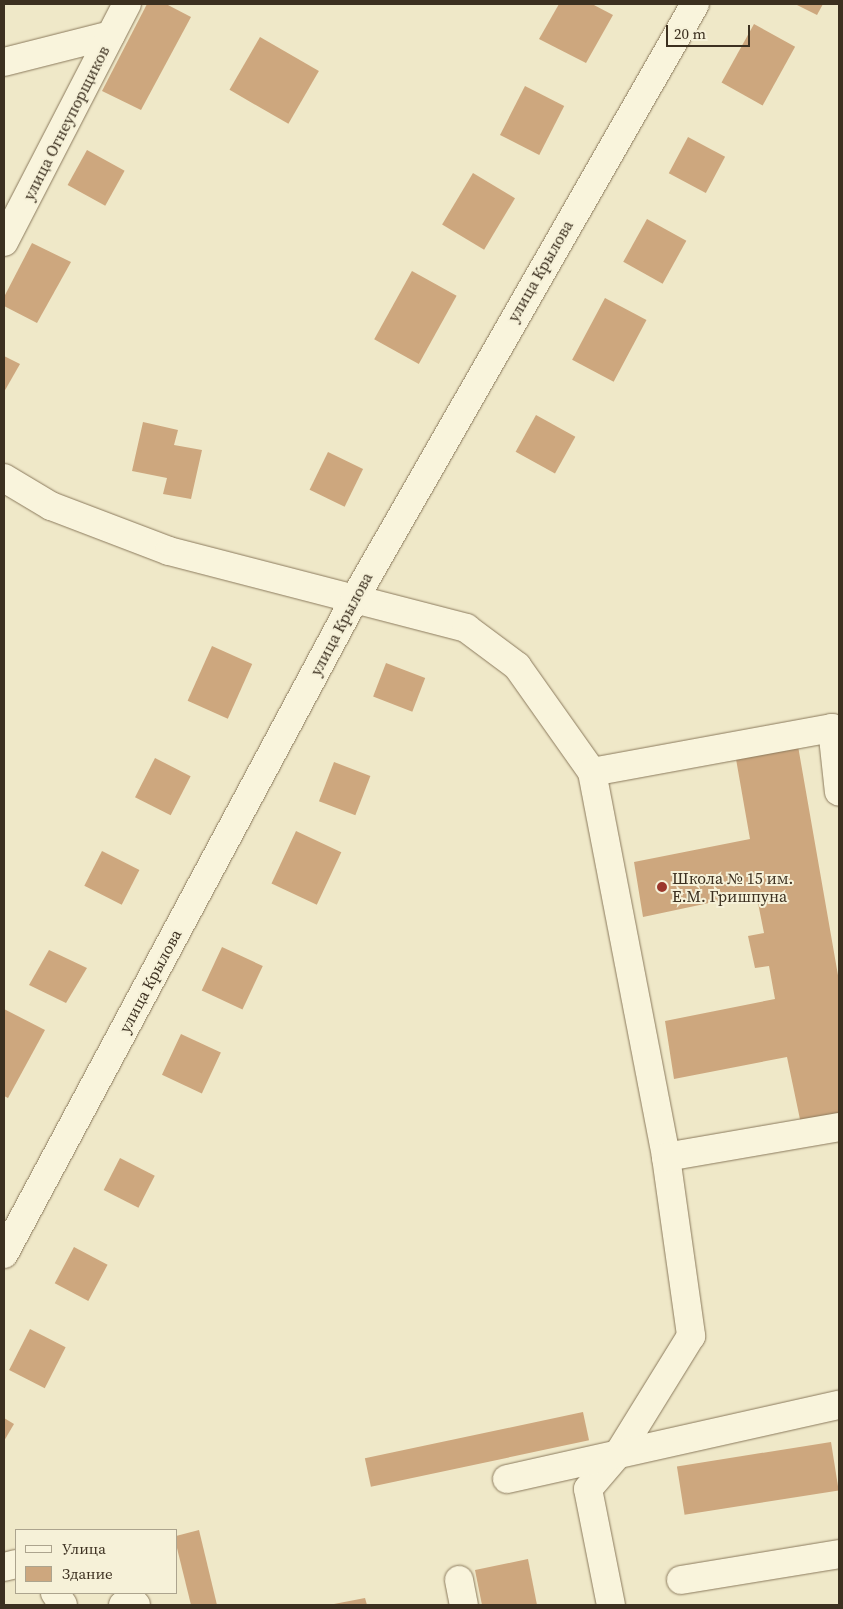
<!DOCTYPE html>
<html>
<head>
<meta charset="utf-8">
<style>
	body { margin:0 }
	#map { position:relative; width:843px; height:1609px; overflow:hidden; background:#efe8c8; font-family:"Source Serif 4",serif }
	div>[style] { position:absolute }
	[style*='--x'] { left:calc(var(--x)*1px); top:calc(var(--y)*1px); width:calc(var(--w)*1px); rotate:calc(var(--a)*1deg) }
	.building>* { inset:0; background:#cda77e; transform-origin:0 0 }
	.roads { filter:drop-shadow(0 0 1px #8b7a5d) drop-shadow(0 0 1px #8b7a5d) }
	.minor>* { height:28px; margin:-14px; padding:0 14px; transform-origin:14px; border-radius:14px; background:#f9f4dc }
	.dots>* { width:14px; height:14px; translate:-50% -50%; box-sizing:border-box; border:2px solid #f6f1d8; border-radius:50% }
	span { translate:-50% -50%; white-space:nowrap; text-align:center; line-height:1.15; -webkit-text-stroke:4px #f6f1d8; paint-order:stroke }
	.street-label { font-size:16px; color:#3c3020 }
	.poi-label { font-size:16px; color:#3c3020 }
	.left { translate:0 -50%; text-align:left }
	.frame { position:absolute; inset:0; border:5px solid #3c3020; pointer-events:none }
	.legend { position:absolute; left:15px; top:1529px; width:162px; height:65px; box-sizing:border-box; background:#f6f1d8; border:1px solid #aca48e; margin:0; padding:6px 9px; list-style:none; font-size:15px; color:#3c3020 }
	.legend li { display:flex; align-items:center; gap:10px; height:25px }
	.legend b { width:25px; border:1px solid #aca48e }
	.scale { position:absolute; left:666px; top:25px; width:84px; height:22px; box-sizing:border-box; border:2px solid #3c3020; border-top:0; padding-left:6px; font-size:15px; line-height:18px; white-space:nowrap; color:#3c3020; -webkit-text-stroke:4px #f6f1d8; paint-order:stroke }
</style>
</head>
<body>
<div id="map">
	<div class="building">
		<i style="clip-path:polygon(147px 4px,166px 4px,191px 17px,141px 110px,102px 91px)"></i>
		<i style="clip-path:polygon(559px 4px,592px 4px,613px 15px,586px 63px,539px 39px)"></i>
		<i style="clip-path:polygon(795px 4px,823px 4px,817px 15px)"></i>
		<i style="left:754px;top:24px;width:47px;height:67px;rotate:29deg"></i>
		<i style="left:260px;top:37px;width:68px;height:61px;rotate:30deg"></i>
		<i style="left:525px;top:86px;width:44px;height:55px;rotate:27deg"></i>
		<i style="left:688px;top:137px;width:42px;height:41px;rotate:28deg"></i>
		<i style="left:87px;top:150px;width:43px;height:40px;rotate:29deg"></i>
		<i style="left:473px;top:173px;width:49px;height:60px;rotate:31deg"></i>
		<i style="left:647px;top:219px;width:45px;height:49px;rotate:29deg"></i>
		<i style="clip-path:polygon(32px 243px,71px 262px,37px 323px,4px 306px,4px 297px)"></i>
		<i style="left:412px;top:271px;width:51px;height:78px;rotate:29deg"></i>
		<i style="left:605px;top:298px;width:47px;height:70px;rotate:28deg"></i>
		<i style="clip-path:polygon(4px 356px,20px 364px,4px 392px)"></i>
		<i style="left:536px;top:415px;width:45px;height:42px;rotate:29deg"></i>
		<i style="clip-path:polygon(143px 422px,178px 430px,174px 445px,202px 450px,191px 499px,163px 494px,167px 478px,132px 471px)"></i>
		<i style="left:328px;top:452px;width:39px;height:42px;rotate:26deg"></i>
		<i style="left:212px;top:646px;width:44px;height:60px;rotate:24deg"></i>
		<i style="left:386px;top:663px;width:42px;height:36px;rotate:21deg"></i>
		<i style="clip-path:polygon(798px 746px,839px 981px,839px 1122px,802px 1129px,787px 1057px,674px 1079px,665px 1021px,775px 999px,769px 966px,755px 968px,748px 936px,764px 933px,756px 893px,643px 917px,634px 862px,750px 839px,736px 759px)"></i>
		<i style="left:155px;top:758px;width:40px;height:44px;rotate:27deg"></i>
		<i style="left:334px;top:762px;width:39px;height:42px;rotate:21deg"></i>
		<i style="left:296px;top:831px;width:50px;height:58px;rotate:25deg"></i>
		<i style="left:102px;top:851px;width:42px;height:39px;rotate:27deg"></i>
		<i style="left:222px;top:947px;width:45px;height:48px;rotate:25deg"></i>
		<i style="clip-path:polygon(49px 950px,87px 968px,66px 1003px,29px 985px)"></i>
		<i style="clip-path:polygon(4px 1009px,45px 1030px,8px 1098px,4px 1096px)"></i>
		<i style="left:181px;top:1034px;width:44px;height:45px;rotate:25deg"></i>
		<i style="left:120px;top:1158px;width:39px;height:36px;rotate:27deg"></i>
		<i style="left:74px;top:1247px;width:38px;height:41px;rotate:28deg"></i>
		<i style="left:30px;top:1329px;width:40px;height:46px;rotate:27deg"></i>
		<i style="left:583px;top:1412px;width:29px;height:223px;rotate:78deg"></i>
		<i style="clip-path:polygon(4px 1418px,14px 1424px,4px 1441px)"></i>
		<i style="left:831px;top:1442px;width:49px;height:156px;rotate:81deg"></i>
		<i style="clip-path:polygon(199px 1530px,217px 1605px,191px 1605px,176px 1544px,176px 1536px)"></i>
		<i style="clip-path:polygon(528px 1559px,537px 1605px,482px 1605px,475px 1570px)"></i>
		<i style="clip-path:polygon(365px 1598px,367px 1605px,334px 1605px,334px 1604px)"></i>
	</div>
	<div class="roads">
		<div class="minor">
			<i style="--x:4;--y:62;--w:110;--a:-14.2"></i>
			<i style="--x:4;--y:242;--w:268;--a:-62.7"></i>
			<i style="--x:4;--y:478;--w:55;--a:30.8"></i>
			<i style="--x:51;--y:506;--w:126;--a:20.9"></i>
			<i style="--x:169;--y:551;--w:307;--a:14.5"></i>
			<i style="--x:466;--y:628;--w:64;--a:36.7"></i>
			<i style="--x:517;--y:666;--w:130;--a:54.7"></i>
			<i style="--x:592;--y:772;--w:392;--a:79.1"></i>
			<i style="--x:666;--y:1157;--w:181;--a:82"></i>
			<i style="--x:691;--y:1336;--w:139;--a:121.7"></i>
			<i style="--x:618;--y:1454;--w:46;--a:130.6"></i>
			<i style="--x:588;--y:1489;--w:118;--a:78.8"></i>
			<i style="--x:592;--y:772;--w:244;--a:-10.4"></i>
			<i style="--x:832;--y:728;--w:64;--a:83.8"></i>
			<i style="--x:666;--y:1157;--w:176;--a:-9.8"></i>
			<i style="--x:4;--y:1254;--w:744;--a:-61.85"></i>
			<i style="--x:355;--y:598;--w:684;--a:-60.21"></i>
			<i style="--x:507;--y:1479;--w:340;--a:-12.6"></i>
			<i style="--x:4;--y:1567;--w:12;--a:-14"></i>
			<i style="--x:459;--y:1580;--w:25;--a:79"></i>
			<i style="--x:681;--y:1580;--w:160;--a:-9.3"></i>
			<i style="--x:55;--y:1593;--w:14;--a:56"></i>
			<i style="--x:123;--y:1605;--w:9;--a:-32"></i>
			<i style="--x:131;--y:1600;--w:7;--a:45"></i>
		</div>
	</div>
	<div class="dots">
		<i style="left:662px;top:887px;background:#9b372c"></i>
	</div>
	<div class="street-label">
		<span style="left:66px;top:123px;rotate:-63deg">улица Огнеупорщиков</span>
		<span style="left:540px;top:271px;rotate:-60deg">улица Крылова</span>
		<span style="left:341px;top:624px;rotate:-62deg">улица Крылова</span>
		<span style="left:150px;top:981px;rotate:-62deg">улица Крылова</span>
	</div>
	<div class="poi-label">
		<span class="left" style="left:672px;top:887px">Школа № 15 им.<br>Е.М. Гришпуна</span>
	</div>
	<div class="frame"></div>
	<ul class="legend">
	<li><b style="height:6px;background:#f9f4dc"></b>Улица</li>
	<li><b style="height:14px;background:#cda77e"></b>Здание</li>
	</ul>
	<div class="scale">20 m</div>
</div>
</body>
</html>
